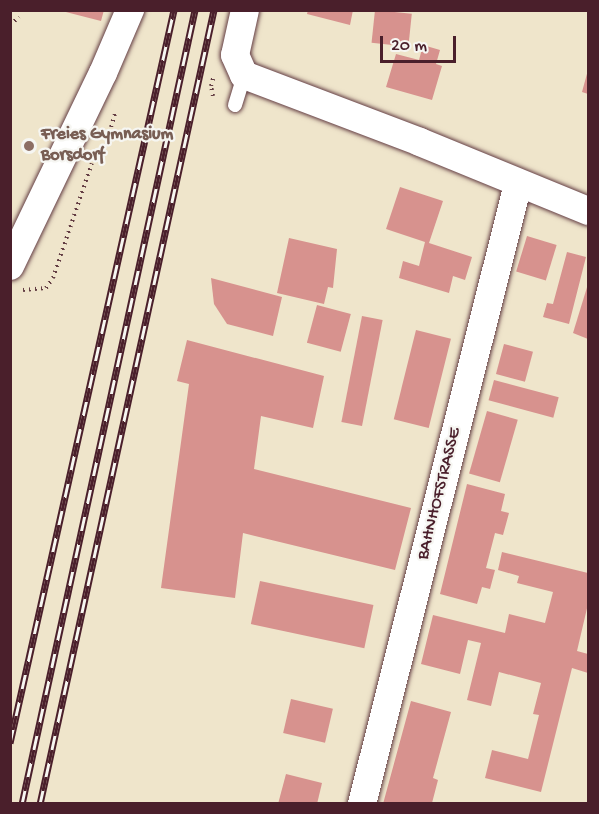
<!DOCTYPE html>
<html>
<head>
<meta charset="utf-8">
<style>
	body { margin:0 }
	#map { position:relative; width:599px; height:814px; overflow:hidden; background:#efe5cb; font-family:"Gochi Hand",sans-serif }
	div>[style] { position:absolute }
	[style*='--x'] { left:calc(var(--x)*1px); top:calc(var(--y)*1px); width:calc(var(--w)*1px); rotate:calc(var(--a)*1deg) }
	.building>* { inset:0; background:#d7928e; transform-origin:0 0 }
	.path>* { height:4px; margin-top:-2px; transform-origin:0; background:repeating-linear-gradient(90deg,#633d43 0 1.5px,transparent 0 6px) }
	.roads { filter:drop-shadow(0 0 2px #633d43) drop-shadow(0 0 2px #633d43) }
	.service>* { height:14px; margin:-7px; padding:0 7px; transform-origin:7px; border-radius:7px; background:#fff }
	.minor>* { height:28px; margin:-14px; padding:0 14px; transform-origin:14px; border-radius:14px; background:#fff }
	.rail>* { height:7px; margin-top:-3.5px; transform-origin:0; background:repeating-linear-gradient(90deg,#f6f6f2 0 14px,#4a1f2b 0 28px); box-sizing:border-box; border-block:2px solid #4a1f2b }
	.dots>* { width:16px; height:16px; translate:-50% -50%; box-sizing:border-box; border:3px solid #f6f6f2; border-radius:50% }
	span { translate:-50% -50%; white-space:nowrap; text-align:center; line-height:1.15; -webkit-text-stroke:4.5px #f6f6f2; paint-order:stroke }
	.education-label { font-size:18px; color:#785e54; font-weight:700 }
	.left { translate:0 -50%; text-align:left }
	.street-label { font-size:18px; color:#4a1f2b }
	.frame { position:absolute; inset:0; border:12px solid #4a1f2b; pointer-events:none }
	.scale { position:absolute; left:380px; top:36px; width:76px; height:27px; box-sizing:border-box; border:3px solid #4a1f2b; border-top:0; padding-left:8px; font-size:18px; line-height:21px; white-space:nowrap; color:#4a1f2b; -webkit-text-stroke:4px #f6f6f2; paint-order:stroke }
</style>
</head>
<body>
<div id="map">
	<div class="building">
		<i style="clip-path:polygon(58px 10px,104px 10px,101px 21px)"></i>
		<i style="clip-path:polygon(308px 10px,353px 10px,350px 25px,307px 14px)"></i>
		<i style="left:375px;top:10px;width:37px;height:33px;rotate:6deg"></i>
		<i style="clip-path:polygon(423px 45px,440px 50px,436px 64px,442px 66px,432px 100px,386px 87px,396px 54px,419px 60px)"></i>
		<i style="clip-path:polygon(588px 70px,588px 94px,582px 92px)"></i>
		<i style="clip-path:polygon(400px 187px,443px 201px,429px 243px,472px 257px,465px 280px,453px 276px,449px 293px,399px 278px,403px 261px,419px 266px,425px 242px,386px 229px)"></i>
		<i style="left:527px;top:236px;width:31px;height:37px;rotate:17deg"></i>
		<i style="clip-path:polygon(289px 238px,337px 249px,333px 288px,328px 287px,324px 304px,277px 293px)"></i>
		<i style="clip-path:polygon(567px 252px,586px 257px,569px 324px,543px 317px,547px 303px,553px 304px)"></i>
		<i style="clip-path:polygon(211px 278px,282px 297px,273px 336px,227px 324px,214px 304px)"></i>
		<i style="clip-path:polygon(588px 284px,588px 339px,573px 333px)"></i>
		<i style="left:317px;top:305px;width:35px;height:39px;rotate:15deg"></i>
		<i style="left:362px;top:316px;width:21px;height:108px;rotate:11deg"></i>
		<i style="left:416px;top:330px;width:36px;height:92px;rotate:14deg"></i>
		<i style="clip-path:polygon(187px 340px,324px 376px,313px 428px,261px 416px,254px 469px,411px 508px,395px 570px,243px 533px,235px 598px,161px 588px,189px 384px,177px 381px)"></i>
		<i style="left:504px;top:344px;width:30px;height:31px;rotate:15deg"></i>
		<i style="left:494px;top:380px;width:67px;height:21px;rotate:15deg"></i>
		<i style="left:487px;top:411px;width:32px;height:65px;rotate:16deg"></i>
		<i style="clip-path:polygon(467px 484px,505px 494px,501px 511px,509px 513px,503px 535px,495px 533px,486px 568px,495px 570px,490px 589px,482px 587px,477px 604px,440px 594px)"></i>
		<i style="clip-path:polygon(502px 552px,588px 573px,588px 604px,577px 651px,588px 654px,588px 673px,572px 668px,541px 792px,485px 778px,492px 750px,528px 759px,539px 715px,533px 714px,541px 683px,499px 672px,491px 706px,467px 700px,481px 643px,468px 640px,460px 674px,421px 664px,433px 615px,505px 633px,509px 614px,545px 623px,553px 592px,517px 583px,519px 576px,498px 570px)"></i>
		<i style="left:260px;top:581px;width:116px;height:44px;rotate:12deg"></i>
		<i style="left:291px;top:699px;width:43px;height:35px;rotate:13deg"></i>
		<i style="clip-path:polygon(411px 701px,451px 712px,433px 778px,438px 780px,432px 803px,383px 804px)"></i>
		<i style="clip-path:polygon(286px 774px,322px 783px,317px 804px,278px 804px)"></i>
	</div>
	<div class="path">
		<i style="--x:10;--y:25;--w:12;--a:-42"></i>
		<i style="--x:213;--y:96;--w:10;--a:-101"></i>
		<i style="--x:211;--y:86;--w:11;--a:-75"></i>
		<i style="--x:111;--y:127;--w:14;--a:-73"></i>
		<i style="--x:23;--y:290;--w:23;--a:-5"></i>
		<i style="--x:46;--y:288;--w:12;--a:-55"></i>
		<i style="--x:53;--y:278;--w:121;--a:-71.3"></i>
	</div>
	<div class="roads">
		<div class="service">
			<i style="--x:235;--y:105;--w:31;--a:-73"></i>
		</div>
		<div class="minor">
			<i style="--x:245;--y:10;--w:46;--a:102.5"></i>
			<i style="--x:235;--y:55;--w:22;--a:66"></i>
			<i style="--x:244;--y:75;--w:188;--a:20.8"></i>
			<i style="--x:420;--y:142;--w:182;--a:22.3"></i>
			<i style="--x:10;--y:266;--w:214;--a:-64.3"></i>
			<i style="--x:103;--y:73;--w:69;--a:-66.8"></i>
			<i style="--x:362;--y:804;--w:639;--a:-75.88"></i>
		</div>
	</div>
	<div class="rail">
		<i style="--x:10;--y:743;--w:751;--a:-77.39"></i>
		<i style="--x:22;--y:804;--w:813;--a:-77.71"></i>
		<i style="--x:40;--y:804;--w:813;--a:-77.64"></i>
	</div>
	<div class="dots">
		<i style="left:29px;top:146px;background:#8d6e63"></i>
	</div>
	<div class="education-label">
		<span class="left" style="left:41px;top:146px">Freies Gymnasium<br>Borsdorf</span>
	</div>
	<div class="street-label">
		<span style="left:440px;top:494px;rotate:-76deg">BAHNHOFSTRASSE</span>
	</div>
	<div class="frame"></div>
	<div class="scale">20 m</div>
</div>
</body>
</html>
